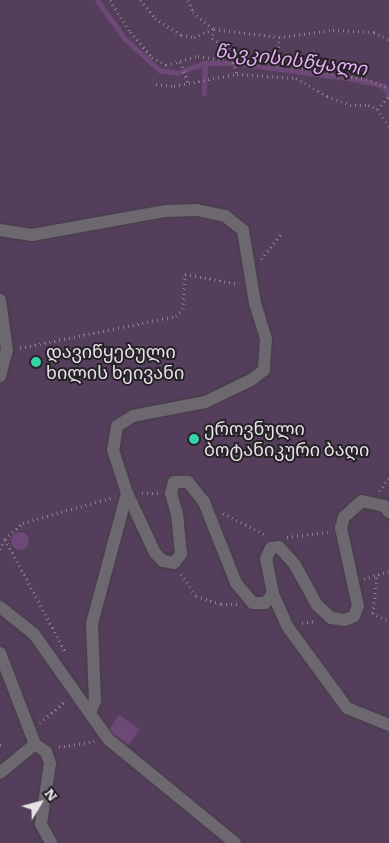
<!DOCTYPE html>
<html>
<head>
<meta charset="utf-8">
<style>
	body { margin:0 }
	#map { position:relative; width:389px; height:843px; overflow:hidden; background:#272228; font-family:Literata,"Noto Sans Georgian",serif }
	div>[style] { position:absolute }
	[style*='--x'] { left:calc(var(--x)*1px); top:calc(var(--y)*1px); width:calc(var(--w)*1px); rotate:calc(var(--a)*1deg) }
	.green>* { inset:0; background:#543e5b; transform-origin:0 0 }
	.water>* { inset:0; background:#6e4978; transform-origin:0 0 }
	.round { border-radius:50% }
	.stream>* { height:5px; margin:-2.5px; padding:0 2.5px; transform-origin:2.5px; border-radius:2.5px; background:#6e4978 }
	.path>* { height:3px; margin-top:-1.5px; transform-origin:0; background:repeating-linear-gradient(90deg,#878388 0 1px,transparent 0 5px) }
	.roads { filter:drop-shadow(0 0 1px #433f44) drop-shadow(0 0 1px #433f44) }
	.minor>* { height:12px; margin:-6px; padding:0 6px; transform-origin:6px; border-radius:6px; background:#6d686f }
	.dots>* { width:14px; height:14px; translate:-50% -50%; box-sizing:border-box; border:2px solid #272228; border-radius:50% }
	span { translate:-50% -50%; white-space:nowrap; text-align:center; line-height:1.15; -webkit-text-stroke:4px #272228; paint-order:stroke }
	.poi-label { font-size:18px; color:#e6e3e7 }
	.left { translate:0 -50%; text-align:left }
	.water-label { font-size:19px; color:#e8aff8; font-style:italic }
	.north { position:absolute; left:15px; top:778px; width:50px; height:50px; -webkit-text-stroke:4px #272228; paint-order:stroke; rotate:53deg; font-size:14px; font-weight:700; line-height:20px; text-align:center; color:#e6e3e7 }
	.north::after { content:''; display:block; margin:auto; width:18px; height:22px; background:#e6e3e7; clip-path:polygon(50% 0,100% 100%,50% 72%,0 100%) }
</style>
</head>
<body>
<div id="map">
	<div class="green">
		<i style="left:0;top:0;width:389px;height:843px"></i>
	</div>
	<div class="water">
		<i class="round" style="left:11px;top:532px;width:18px;height:18px"></i>
		<i style="left:119px;top:715px;width:25px;height:19px;rotate:34deg"></i>
	</div>
	<div class="stream">
		<i style="--x:97;--y:0;--w:48;--a:54.3"></i>
		<i style="--x:125;--y:39;--w:46;--a:42.4"></i>
		<i style="--x:159;--y:70;--w:18;--a:9"></i>
		<i style="--x:177;--y:73;--w:30;--a:-20"></i>
		<i style="--x:205;--y:63;--w:30;--a:0"></i>
		<i style="--x:235;--y:63;--w:120;--a:7.7"></i>
		<i style="--x:354;--y:79;--w:31;--a:13"></i>
		<i style="--x:384;--y:86;--w:11;--a:63"></i>
		<i style="--x:204;--y:93;--w:30;--a:-88"></i>
	</div>
	<div class="path">
		<i style="--x:110;--y:0;--w:38;--a:58"></i>
		<i style="--x:130;--y:32;--w:33;--a:49"></i>
		<i style="--x:152;--y:57;--w:16;--a:30"></i>
		<i style="--x:166;--y:65;--w:33;--a:-16"></i>
		<i style="--x:198;--y:56;--w:20;--a:9"></i>
		<i style="--x:218;--y:59;--w:15;--a:-8"></i>
		<i style="--x:233;--y:57;--w:135;--a:9.4"></i>
		<i style="--x:366;--y:79;--w:25;--a:21"></i>
		<i style="--x:140;--y:0;--w:23;--a:50"></i>
		<i style="--x:155;--y:18;--w:31;--a:33"></i>
		<i style="--x:181;--y:35;--w:13;--a:9"></i>
		<i style="--x:194;--y:37;--w:21;--a:-23"></i>
		<i style="--x:188;--y:0;--w:13;--a:67"></i>
		<i style="--x:193;--y:12;--w:27;--a:39"></i>
		<i style="--x:214;--y:29;--w:65;--a:7"></i>
		<i style="--x:279;--y:37;--w:54;--a:-7.4"></i>
		<i style="--x:333;--y:30;--w:41;--a:2.8"></i>
		<i style="--x:374;--y:32;--w:17;--a:28"></i>
		<i style="--x:214;--y:29;--w:9;--a:103"></i>
		<i style="--x:212;--y:38;--w:19;--a:32"></i>
		<i style="--x:228;--y:48;--w:28;--a:71"></i>
		<i style="--x:180;--y:62;--w:22;--a:68"></i>
		<i style="--x:277;--y:67;--w:30;--a:-86"></i>
		<i style="--x:156;--y:84;--w:18;--a:6"></i>
		<i style="--x:174;--y:86;--w:64;--a:-10.8"></i>
		<i style="--x:237;--y:74;--w:59;--a:3.9"></i>
		<i style="--x:296;--y:78;--w:36;--a:30"></i>
		<i style="--x:327;--y:96;--w:25;--a:21"></i>
		<i style="--x:350;--y:105;--w:18;--a:0"></i>
		<i style="--x:368;--y:105;--w:10;--a:24"></i>
		<i style="--x:377;--y:109;--w:22;--a:56"></i>
		<i style="--x:377;--y:109;--w:18;--a:-47"></i>
		<i style="--x:261;--y:259;--w:33;--a:-52"></i>
		<i style="--x:20;--y:348;--w:159;--a:-11.6"></i>
		<i style="--x:176;--y:316;--w:10;--a:-45"></i>
		<i style="--x:183;--y:309;--w:35;--a:-87"></i>
		<i style="--x:185;--y:274;--w:55;--a:10.5"></i>
		<i style="--x:379;--y:491;--w:17;--a:-54"></i>
		<i style="--x:142;--y:493;--w:16;--a:0"></i>
		<i style="--x:223;--y:513;--w:48;--a:27.1"></i>
		<i style="--x:287;--y:537;--w:41;--a:-7"></i>
		<i style="--x:5;--y:539;--w:129;--a:61.8"></i>
		<i style="--x:0;--y:549;--w:11;--a:-63"></i>
		<i style="--x:5;--y:539;--w:24;--a:-42"></i>
		<i style="--x:23;--y:523;--w:95;--a:-15.9"></i>
		<i style="--x:181;--y:574;--w:27;--a:56"></i>
		<i style="--x:196;--y:596;--w:26;--a:18"></i>
		<i style="--x:221;--y:604;--w:16;--a:0"></i>
		<i style="--x:364;--y:579;--w:26;--a:-18"></i>
		<i style="--x:372;--y:613;--w:19;--a:25"></i>
		<i style="--x:373;--y:613;--w:38;--a:-84"></i>
		<i style="--x:302;--y:623;--w:13;--a:-9"></i>
		<i style="--x:40;--y:723;--w:33;--a:-41"></i>
		<i style="--x:0;--y:745;--w:5;--a:-22"></i>
		<i style="--x:59;--y:747;--w:36;--a:-9"></i>
	</div>
	<div class="roads">
		<div class="minor">
			<i style="--x:0;--y:230;--w:32;--a:9"></i>
			<i style="--x:32;--y:235;--w:136;--a:-10.2"></i>
			<i style="--x:166;--y:211;--w:31;--a:-2"></i>
			<i style="--x:197;--y:210;--w:29;--a:12"></i>
			<i style="--x:225;--y:216;--w:23;--a:38"></i>
			<i style="--x:243;--y:230;--w:74;--a:80.7"></i>
			<i style="--x:255;--y:303;--w:38;--a:73"></i>
			<i style="--x:266;--y:339;--w:31;--a:94"></i>
			<i style="--x:264;--y:370;--w:16;--a:142"></i>
			<i style="--x:251;--y:380;--w:51;--a:154.4"></i>
			<i style="--x:205;--y:402;--w:73;--a:169"></i>
			<i style="--x:133;--y:416;--w:19;--a:148"></i>
			<i style="--x:117;--y:426;--w:24;--a:99"></i>
			<i style="--x:113;--y:450;--w:45;--a:72"></i>
			<i style="--x:127;--y:493;--w:136;--a:105"></i>
			<i style="--x:92;--y:624;--w:77;--a:87.8"></i>
			<i style="--x:95;--y:701;--w:12;--a:114"></i>
			<i style="--x:0;--y:300;--w:50;--a:82"></i>
			<i style="--x:7;--y:350;--w:27;--a:105"></i>
			<i style="--x:127;--y:493;--w:66;--a:65"></i>
			<i style="--x:155;--y:553;--w:11;--a:45"></i>
			<i style="--x:163;--y:561;--w:11;--a:10"></i>
			<i style="--x:174;--y:563;--w:11;--a:-52"></i>
			<i style="--x:181;--y:554;--w:40;--a:-95.7"></i>
			<i style="--x:177;--y:514;--w:22;--a:-106"></i>
			<i style="--x:171;--y:493;--w:11;--a:-75"></i>
			<i style="--x:174;--y:482;--w:14;--a:0"></i>
			<i style="--x:188;--y:482;--w:26;--a:51"></i>
			<i style="--x:204;--y:502;--w:87;--a:68.4"></i>
			<i style="--x:236;--y:583;--w:26;--a:50"></i>
			<i style="--x:253;--y:603;--w:12;--a:0"></i>
			<i style="--x:265;--y:603;--w:12;--a:-48"></i>
			<i style="--x:273;--y:594;--w:36;--a:-101"></i>
			<i style="--x:266;--y:559;--w:12;--a:-66"></i>
			<i style="--x:271;--y:548;--w:8;--a:-7"></i>
			<i style="--x:279;--y:547;--w:24;--a:48"></i>
			<i style="--x:295;--y:565;--w:46;--a:61.2"></i>
			<i style="--x:317;--y:605;--w:19;--a:43"></i>
			<i style="--x:331;--y:618;--w:14;--a:8"></i>
			<i style="--x:345;--y:620;--w:10;--a:-24"></i>
			<i style="--x:354;--y:616;--w:11;--a:-68"></i>
			<i style="--x:358;--y:606;--w:80;--a:-102.3"></i>
			<i style="--x:341;--y:528;--w:11;--a:-75"></i>
			<i style="--x:344;--y:517;--w:24;--a:-42"></i>
			<i style="--x:362;--y:501;--w:23;--a:13"></i>
			<i style="--x:384;--y:506;--w:8;--a:50"></i>
			<i style="--x:273;--y:594;--w:35;--a:66"></i>
			<i style="--x:287;--y:626;--w:102;--a:53.8"></i>
			<i style="--x:347;--y:708;--w:45;--a:22"></i>
			<i style="--x:0;--y:607;--w:43;--a:38.5"></i>
			<i style="--x:34;--y:634;--w:128;--a:54.8"></i>
			<i style="--x:108;--y:739;--w:164;--a:39.3"></i>
			<i style="--x:0;--y:653;--w:97;--a:69"></i>
			<i style="--x:35;--y:744;--w:45;--a:140.4"></i>
			<i style="--x:35;--y:744;--w:14;--a:36"></i>
			<i style="--x:46;--y:752;--w:12;--a:70"></i>
			<i style="--x:50;--y:763;--w:62;--a:98.4"></i>
			<i style="--x:41;--y:824;--w:21;--a:62"></i>
		</div>
	</div>
	<div class="dots">
		<i style="left:36px;top:362px;background:#36d4a7"></i>
		<i style="left:194px;top:439px;background:#36d4a7"></i>
	</div>
	<div class="poi-label">
		<span class="left" style="left:46px;top:362px">დავიწყებული<br>ხილის ხეივანი</span>
		<span class="left" style="left:204px;top:439px">ეროვნული<br>ბოტანიკური ბაღი</span>
	</div>
	<div class="water-label">
		<span style="left:291px;top:59px;rotate:7deg">წავკისისწყალი</span>
	</div>
	<div class="north">N</div>
</div>
</body>
</html>
